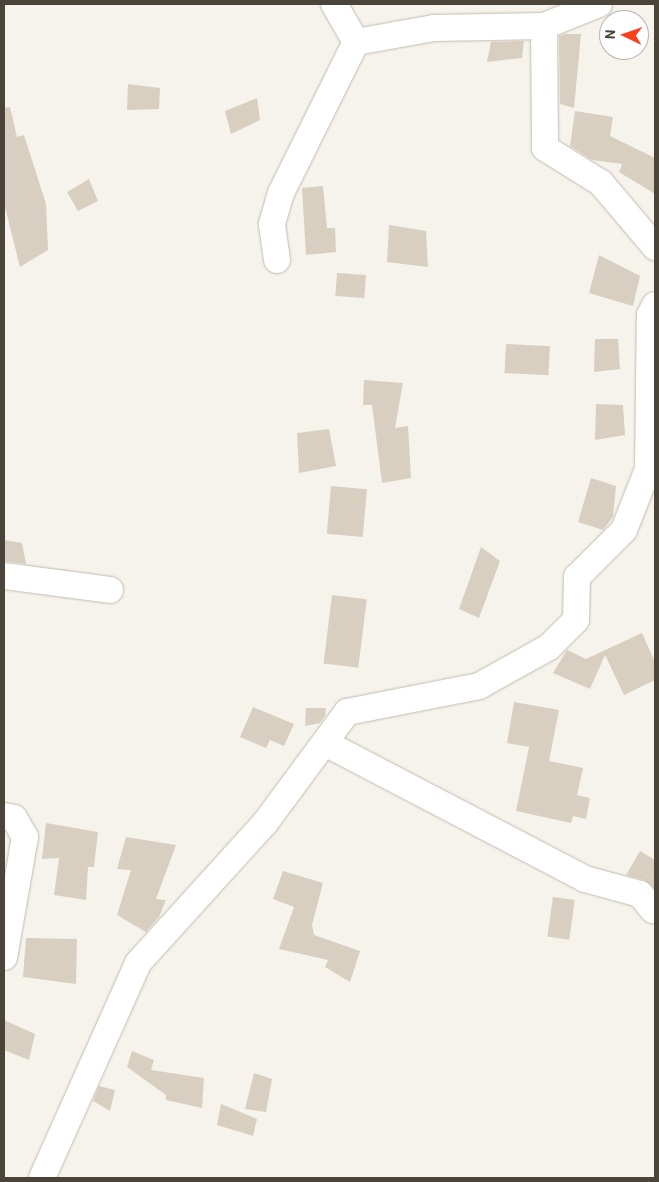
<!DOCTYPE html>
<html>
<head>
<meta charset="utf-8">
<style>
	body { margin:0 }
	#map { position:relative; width:659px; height:1182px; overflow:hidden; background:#f6f3ec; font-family:Barlow,sans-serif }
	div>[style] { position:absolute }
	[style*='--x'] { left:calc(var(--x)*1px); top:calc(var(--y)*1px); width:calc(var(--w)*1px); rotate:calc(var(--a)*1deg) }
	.building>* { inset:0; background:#d8cfc1; transform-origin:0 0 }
	.roads { filter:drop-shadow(0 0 1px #c2bbae) drop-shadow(0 0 1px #c2bbae) }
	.minor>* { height:26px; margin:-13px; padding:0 13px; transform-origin:13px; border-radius:13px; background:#fff }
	span { translate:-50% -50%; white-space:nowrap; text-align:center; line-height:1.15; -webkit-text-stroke:4.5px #fff; paint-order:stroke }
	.frame { position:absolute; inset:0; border:5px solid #4b4439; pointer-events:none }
	.north { position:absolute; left:599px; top:10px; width:50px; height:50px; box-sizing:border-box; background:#fff; border:1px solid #b7b4b0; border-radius:50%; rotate:273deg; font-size:14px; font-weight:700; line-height:20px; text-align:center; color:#4b4439 }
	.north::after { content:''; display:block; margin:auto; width:18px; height:22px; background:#fc3f1d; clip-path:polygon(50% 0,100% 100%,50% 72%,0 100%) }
</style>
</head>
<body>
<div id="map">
	<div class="building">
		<i style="clip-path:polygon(565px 34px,581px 34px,574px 108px,560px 104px,559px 36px)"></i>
		<i style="clip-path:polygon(524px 41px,522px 58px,487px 62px,491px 42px)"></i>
		<i style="clip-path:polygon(128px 84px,160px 88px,159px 109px,127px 110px)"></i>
		<i style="clip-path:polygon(257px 98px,260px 120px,231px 134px,225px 111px)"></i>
		<i style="clip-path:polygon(10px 107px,17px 137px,24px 135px,46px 204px,48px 250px,20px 267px,4px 203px,4px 108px)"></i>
		<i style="clip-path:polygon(575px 111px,613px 117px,610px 136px,655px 158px,655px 194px,619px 172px,622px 164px,592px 160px,570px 146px)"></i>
		<i style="clip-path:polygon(89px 179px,98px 201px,78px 211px,67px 192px)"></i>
		<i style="clip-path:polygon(323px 186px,327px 228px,335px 228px,336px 252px,306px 255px,302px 188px)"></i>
		<i style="clip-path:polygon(389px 225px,426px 231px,428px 267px,387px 262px)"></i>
		<i style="clip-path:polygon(599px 255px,640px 276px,633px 306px,589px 293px)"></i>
		<i style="left:337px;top:273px;width:29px;height:23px;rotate:4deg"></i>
		<i style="clip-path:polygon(595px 339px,618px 339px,620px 369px,594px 372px)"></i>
		<i style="left:506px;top:344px;width:44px;height:29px;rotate:3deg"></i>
		<i style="clip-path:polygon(364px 380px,403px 383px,395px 428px,408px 426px,411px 478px,382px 483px,372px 405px,363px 405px)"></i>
		<i style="clip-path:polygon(596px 404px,623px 405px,625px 435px,595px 440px)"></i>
		<i style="clip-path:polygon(329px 429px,336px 466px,299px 473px,297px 433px)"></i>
		<i style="clip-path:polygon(591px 478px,616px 486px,613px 517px,603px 530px,578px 522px)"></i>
		<i style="left:331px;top:486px;width:36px;height:48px;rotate:5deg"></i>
		<i style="clip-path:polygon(4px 540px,22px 543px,26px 564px,4px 561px)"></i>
		<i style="clip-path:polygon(481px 547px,500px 561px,479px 618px,459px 609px)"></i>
		<i style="left:332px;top:595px;width:35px;height:69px;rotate:7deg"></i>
		<i style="clip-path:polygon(642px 633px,655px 662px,655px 680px,624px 695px,605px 655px,590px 689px,553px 673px,567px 650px,586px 659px)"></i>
		<i style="clip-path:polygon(514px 702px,559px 710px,549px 761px,583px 768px,577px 795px,590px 798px,586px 819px,573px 816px,571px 823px,516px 811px,529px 747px,507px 743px)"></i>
		<i style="clip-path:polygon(253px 707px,294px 724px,284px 746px,270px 740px,266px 748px,240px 737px)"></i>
		<i style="clip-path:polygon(306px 708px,326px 708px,325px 716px,320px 723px,305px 726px)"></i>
		<i style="clip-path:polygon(46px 823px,98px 832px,94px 867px,88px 867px,86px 900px,54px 895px,59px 858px,42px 859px)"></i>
		<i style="clip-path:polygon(126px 837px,176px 845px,156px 899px,166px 900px,159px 917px,146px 932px,117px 915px,131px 870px,117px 869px)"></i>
		<i style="clip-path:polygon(640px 851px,655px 860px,655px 889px,644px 880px,626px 875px)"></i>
		<i style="clip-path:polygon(283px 871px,323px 883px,312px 925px,314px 935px,360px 951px,350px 982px,325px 967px,328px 960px,279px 949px,294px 907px,273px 899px)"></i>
		<i style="left:553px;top:897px;width:22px;height:40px;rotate:8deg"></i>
		<i style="clip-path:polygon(26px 938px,77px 939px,76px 984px,23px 977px)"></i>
		<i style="clip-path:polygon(4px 1020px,35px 1034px,29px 1060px,4px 1050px)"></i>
		<i style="clip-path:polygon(132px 1051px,154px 1060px,151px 1070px,204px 1078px,202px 1108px,166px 1100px,166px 1095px,127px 1067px)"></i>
		<i style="clip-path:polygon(254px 1073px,272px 1079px,266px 1112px,245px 1109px)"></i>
		<i style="clip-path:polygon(99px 1086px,115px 1090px,110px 1111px,93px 1101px)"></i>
		<i style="clip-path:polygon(221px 1104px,257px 1119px,253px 1136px,217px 1125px)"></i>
	</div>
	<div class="roads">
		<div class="minor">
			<i style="--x:334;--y:4;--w:44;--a:59.9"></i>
			<i style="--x:599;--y:4;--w:59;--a:158.2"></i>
			<i style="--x:544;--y:26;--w:122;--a:89.5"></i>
			<i style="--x:545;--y:148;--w:66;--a:32"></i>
			<i style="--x:601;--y:183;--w:84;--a:49.8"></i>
			<i style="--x:277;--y:260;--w:36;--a:-98"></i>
			<i style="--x:272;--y:224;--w:32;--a:-74"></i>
			<i style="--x:281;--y:193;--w:169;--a:-63.6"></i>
			<i style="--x:356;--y:42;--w:79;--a:-10.2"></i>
			<i style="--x:434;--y:28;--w:110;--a:-1"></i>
			<i style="--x:4;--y:576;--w:107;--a:7.5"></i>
			<i style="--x:325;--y:743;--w:293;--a:27.6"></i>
			<i style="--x:585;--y:879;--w:57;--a:15.3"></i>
			<i style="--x:640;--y:894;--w:21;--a:51"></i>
			<i style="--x:4;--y:816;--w:10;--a:11"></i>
			<i style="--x:14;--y:818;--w:22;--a:60"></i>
			<i style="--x:25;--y:837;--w:122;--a:99.9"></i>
			<i style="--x:42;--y:1178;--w:235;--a:-65.9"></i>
			<i style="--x:138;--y:963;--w:189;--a:-47.8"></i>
			<i style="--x:265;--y:823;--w:138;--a:-53.5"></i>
			<i style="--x:347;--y:712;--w:135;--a:-11.1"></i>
			<i style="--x:479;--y:686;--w:80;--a:-29.1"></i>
			<i style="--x:549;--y:647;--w:38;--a:-45"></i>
			<i style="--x:576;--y:620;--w:43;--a:-88.7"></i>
			<i style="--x:577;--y:577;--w:66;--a:-45"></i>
			<i style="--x:624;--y:530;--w:66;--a:-68.5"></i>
			<i style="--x:648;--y:469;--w:154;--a:-89.3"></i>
			<i style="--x:650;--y:315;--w:11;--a:-63"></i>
		</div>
	</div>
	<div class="frame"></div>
	<div class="north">N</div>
</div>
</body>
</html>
